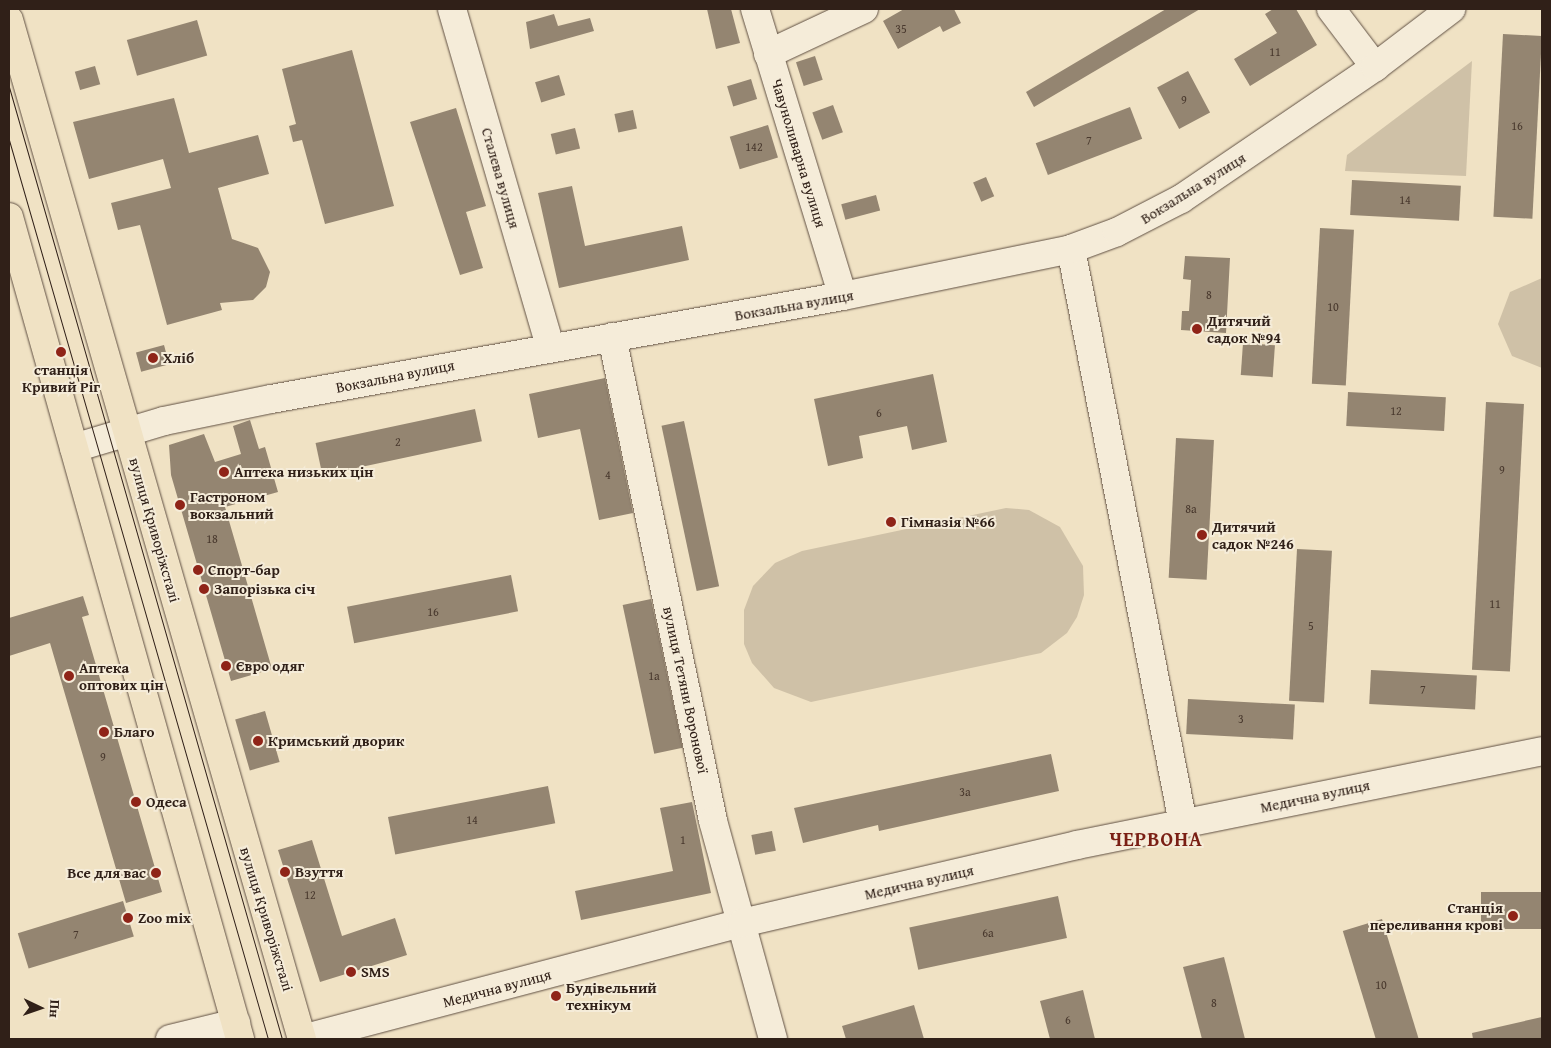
<!DOCTYPE html>
<html>
<head>
<meta charset="utf-8">
<style>
	body { margin:0 }
	#map { position:relative; width:1551px; height:1048px; overflow:hidden; background:#f0e2c4; font-family:"Gentium Book Plus",serif }
	div>[style] { position:absolute }
	[style*='--x'] { left:calc(var(--x)*1px); top:calc(var(--y)*1px); width:calc(var(--w)*1px); rotate:calc(var(--a)*1deg) }
	.green>* { inset:0; background:#cfc1a7 }
	.building>* { inset:0; background:#948571; transform-origin:0 0 }
	.roads { filter:drop-shadow(0 0 1px #605043) drop-shadow(0 0 1px #605043) }
	.minor>* { height:28px; margin:-14px; padding:0 14px; transform-origin:14px; border-radius:14px; background:#f5ecd9 }
	.major>* { height:28px; margin:-14px; padding:0 14px; transform-origin:14px; border-radius:14px; background:#f0e2c4 }
	.tram>* { height:1px; margin:-0.5px; padding:0 0.5px; transform-origin:0.5px; border-radius:0.5px; background:#302018 }
	.dots>* { width:14px; height:14px; translate:-50% -50%; box-sizing:border-box; border:2px solid #f5ecd9; border-radius:50% }
	span { translate:-50% -50%; white-space:nowrap; text-align:center; line-height:1.15; -webkit-text-stroke:4px #f5ecd9; paint-order:stroke }
	.number-label { font-size:12px; color:#49392e }
	.number-label span { -webkit-text-stroke-width:0 }
	.street-label { font-size:15px; color:#302018 }
	.poi-label { font-size:15px; color:#302018; font-weight:700 }
	.left { translate:0 -50%; text-align:left }
	.right { translate:-100% -50%; text-align:right }
	.district-label { font-size:20px; color:#7a1f14; font-weight:700; letter-spacing:1px }
	.frame { position:absolute; inset:0; border:10px solid #302018; pointer-events:none }
	.north { position:absolute; left:15px; top:983px; width:50px; height:50px; -webkit-text-stroke:4px #f5ecd9; paint-order:stroke; rotate:93deg; font-size:14px; font-weight:700; line-height:20px; text-align:center; color:#302018 }
	.north::after { content:''; display:block; margin:auto; width:18px; height:22px; background:#302018; clip-path:polygon(50% 0,100% 100%,50% 72%,0 100%) }
</style>
</head>
<body>
<div id="map">
	<div class="green">
		<i style="clip-path:polygon(1472px 61px,1466px 176px,1345px 171px,1347px 155px)"></i>
		<i style="clip-path:polygon(1542px 278px,1542px 368px,1512px 356px,1498px 324px,1510px 292px)"></i>
		<i style="clip-path:polygon(1006px 508px,1029px 510px,1060px 527px,1083px 566px,1084px 595px,1077px 617px,1067px 633px,1041px 653px,811px 702px,774px 688px,752px 663px,744px 644px,744px 610px,753px 586px,775px 563px,802px 551px)"></i>
	</div>
	<div class="building">
		<i style="clip-path:polygon(707px 9px,731px 9px,740px 43px,716px 49px)"></i>
		<i style="clip-path:polygon(904px 9px,954px 9px,961px 23px,943px 32px,940px 26px,898px 49px,883px 21px)"></i>
		<i style="clip-path:polygon(1166px 9px,1200px 9px,1034px 107px,1026px 92px)"></i>
		<i style="clip-path:polygon(1273px 9px,1296px 9px,1317px 45px,1250px 86px,1234px 59px,1277px 33px,1265px 14px)"></i>
		<i style="clip-path:polygon(554px 14px,558px 26px,590px 18px,594px 31px,530px 49px,526px 22px)"></i>
		<i style="left:197px;top:20px;width:37px;height:73px;rotate:74deg"></i>
		<i style="left:1503px;top:34px;width:39px;height:183px;rotate:3deg"></i>
		<i style="clip-path:polygon(352px 50px,394px 206px,325px 224px,302px 140px,293px 142px,289px 126px,296px 124px,282px 69px)"></i>
		<i style="left:815px;top:56px;width:25px;height:20px;rotate:72deg"></i>
		<i style="left:95px;top:66px;width:19px;height:21px;rotate:74deg"></i>
		<i style="left:1188px;top:71px;width:47px;height:35px;rotate:62deg"></i>
		<i style="left:559px;top:75px;width:21px;height:25px;rotate:73deg"></i>
		<i style="left:751px;top:79px;width:21px;height:25px;rotate:73deg"></i>
		<i style="clip-path:polygon(174px 98px,189px 153px,258px 135px,269px 174px,218px 188px,232px 239px,258px 248px,270px 272px,266px 287px,253px 300px,220px 303px,222px 310px,167px 325px,140px 225px,118px 230px,111px 203px,171px 188px,163px 159px,89px 179px,73px 122px)"></i>
		<i style="left:833px;top:105px;width:29px;height:22px;rotate:70deg"></i>
		<i style="left:1130px;top:107px;width:34px;height:101px;rotate:69deg"></i>
		<i style="clip-path:polygon(456px 108px,486px 206px,466px 212px,483px 268px,460px 275px,410px 122px)"></i>
		<i style="left:633px;top:110px;width:19px;height:19px;rotate:78deg"></i>
		<i style="left:768px;top:125px;width:34px;height:40px;rotate:73deg"></i>
		<i style="left:575px;top:128px;width:21px;height:25px;rotate:76deg"></i>
		<i style="left:986px;top:177px;width:21px;height:14px;rotate:67deg"></i>
		<i style="left:1352px;top:180px;width:109px;height:35px;rotate:3deg"></i>
		<i style="clip-path:polygon(572px 186px,585px 246px,682px 226px,689px 260px,559px 288px,538px 193px)"></i>
		<i style="left:876px;top:195px;width:16px;height:36px;rotate:75deg"></i>
		<i style="left:1320px;top:228px;width:34px;height:156px;rotate:3deg"></i>
		<i style="clip-path:polygon(1185px 256px,1230px 258px,1226px 333px,1181px 330px,1182px 311px,1189px 311px,1191px 280px,1183px 279px)"></i>
		<i style="left:1243px;top:343px;width:32px;height:32px;rotate:4deg"></i>
		<i style="left:164px;top:345px;width:20px;height:29px;rotate:75deg"></i>
		<i style="clip-path:polygon(933px 374px,947px 442px,912px 450px,907px 426px,859px 436px,863px 458px,828px 466px,814px 399px)"></i>
		<i style="clip-path:polygon(605px 378px,633px 513px,599px 520px,580px 429px,538px 438px,529px 394px)"></i>
		<i style="left:1348px;top:392px;width:98px;height:34px;rotate:3deg"></i>
		<i style="left:1486px;top:402px;width:38px;height:268px;rotate:3deg"></i>
		<i style="left:475px;top:409px;width:33px;height:163px;rotate:78deg"></i>
		<i style="clip-path:polygon(250px 420px,259px 449px,265px 447px,278px 492px,225px 507px,272px 669px,231px 681px,171px 475px,169px 445px,204px 434px,215px 462px,241px 454px,233px 426px)"></i>
		<i style="left:684px;top:421px;width:169px;height:23px;rotate:78deg"></i>
		<i style="left:1176px;top:438px;width:38px;height:140px;rotate:3deg"></i>
		<i style="left:1297px;top:549px;width:35px;height:152px;rotate:3deg"></i>
		<i style="left:511px;top:575px;width:37px;height:167px;rotate:79deg"></i>
		<i style="clip-path:polygon(83px 596px,89px 615px,82px 617px,162px 892px,126px 903px,50px 643px,9px 656px,9px 618px)"></i>
		<i style="left:651px;top:599px;width:152px;height:29px;rotate:78deg"></i>
		<i style="left:1371px;top:670px;width:106px;height:34px;rotate:3deg"></i>
		<i style="left:1188px;top:699px;width:107px;height:35px;rotate:3deg"></i>
		<i style="left:265px;top:711px;width:53px;height:31px;rotate:74deg"></i>
		<i style="clip-path:polygon(1051px 754px,1059px 791px,879px 831px,878px 825px,803px 843px,794px 808px)"></i>
		<i style="left:548px;top:786px;width:38px;height:163px;rotate:79deg"></i>
		<i style="clip-path:polygon(692px 802px,711px 893px,581px 920px,575px 891px,673px 871px,660px 808px)"></i>
		<i style="left:772px;top:831px;width:20px;height:21px;rotate:79deg"></i>
		<i style="clip-path:polygon(312px 840px,342px 936px,395px 918px,407px 955px,320px 982px,278px 850px)"></i>
		<i style="left:1542px;top:892px;width:37px;height:61px;rotate:90deg"></i>
		<i style="left:1058px;top:896px;width:43px;height:152px;rotate:78deg"></i>
		<i style="left:123px;top:901px;width:37px;height:110px;rotate:73deg"></i>
		<i style="left:1382px;top:919px;width:125px;height:41px;rotate:73deg"></i>
		<i style="clip-path:polygon(1224px 957px,1245px 1039px,1202px 1039px,1183px 967px)"></i>
		<i style="clip-path:polygon(1083px 990px,1095px 1039px,1050px 1039px,1040px 1001px)"></i>
		<i style="clip-path:polygon(914px 1005px,924px 1039px,846px 1039px,842px 1026px)"></i>
		<i style="clip-path:polygon(1542px 1017px,1542px 1039px,1473px 1039px,1472px 1033px)"></i>
	</div>
	<div class="roads">
		<div class="minor">
			<i style="--x:452;--y:9;--w:352;--a:73.8"></i>
			<i style="--x:755;--y:9;--w:300;--a:73"></i>
			<i style="--x:1331;--y:9;--w:73;--a:52.8"></i>
			<i style="--x:768;--y:54;--w:106;--a:-25.1"></i>
			<i style="--x:1071;--y:249;--w:585;--a:78.96"></i>
			<i style="--x:612;--y:337;--w:494;--a:78.2"></i>
			<i style="--x:713;--y:821;--w:226;--a:74.6"></i>
			<i style="--x:74;--y:448;--w:94;--a:-16.7"></i>
			<i style="--x:164;--y:421;--w:109;--a:-11.6"></i>
			<i style="--x:271;--y:399;--w:581;--a:-10.21"></i>
			<i style="--x:843;--y:296;--w:233;--a:-11.6"></i>
			<i style="--x:1071;--y:249;--w:49;--a:-20.3"></i>
			<i style="--x:1117;--y:232;--w:72;--a:-27.3"></i>
			<i style="--x:1181;--y:199;--w:235;--a:-34.2"></i>
			<i style="--x:1375;--y:67;--w:96;--a:-37.3"></i>
			<i style="--x:170;--y:1039;--w:68;--a:-13.6"></i>
			<i style="--x:302;--y:1039;--w:455;--a:-14.8"></i>
			<i style="--x:742;--y:923;--w:344;--a:-13.1"></i>
			<i style="--x:1077;--y:845;--w:474;--a:-11.4"></i>
		</div>
		<div class="major">
			<i style="--x:9;--y:20;--w:1060;--a:73.96"></i>
			<i style="--x:9;--y:217;--w:854;--a:74.3"></i>
		</div>
	</div>
	<div class="tram">
		<i style="--x:9;--y:87;--w:990;--a:74"></i>
		<i style="--x:9;--y:140;--w:936;--a:73.93"></i>
	</div>
	<div class="dots">
		<i style="left:1197px;top:329px;background:#8f2418"></i>
		<i style="left:61px;top:352px;background:#8f2418"></i>
		<i style="left:153px;top:358px;background:#8f2418"></i>
		<i style="left:224px;top:472px;background:#8f2418"></i>
		<i style="left:180px;top:505px;background:#8f2418"></i>
		<i style="left:891px;top:522px;background:#8f2418"></i>
		<i style="left:1202px;top:535px;background:#8f2418"></i>
		<i style="left:198px;top:570px;background:#8f2418"></i>
		<i style="left:204px;top:589px;background:#8f2418"></i>
		<i style="left:226px;top:666px;background:#8f2418"></i>
		<i style="left:69px;top:676px;background:#8f2418"></i>
		<i style="left:104px;top:732px;background:#8f2418"></i>
		<i style="left:258px;top:741px;background:#8f2418"></i>
		<i style="left:136px;top:802px;background:#8f2418"></i>
		<i style="left:285px;top:872px;background:#8f2418"></i>
		<i style="left:156px;top:873px;background:#8f2418"></i>
		<i style="left:1513px;top:916px;background:#8f2418"></i>
		<i style="left:128px;top:918px;background:#8f2418"></i>
		<i style="left:351px;top:972px;background:#8f2418"></i>
		<i style="left:556px;top:996px;background:#8f2418"></i>
	</div>
	<div class="number-label">
		<span style="left:901px;top:29px">35</span>
		<span style="left:1275px;top:52px">11</span>
		<span style="left:1184px;top:100px">9</span>
		<span style="left:1517px;top:126px">16</span>
		<span style="left:1089px;top:141px">7</span>
		<span style="left:754px;top:147px">142</span>
		<span style="left:1405px;top:200px">14</span>
		<span style="left:1209px;top:295px">8</span>
		<span style="left:1333px;top:307px">10</span>
		<span style="left:1396px;top:411px">12</span>
		<span style="left:879px;top:413px">6</span>
		<span style="left:398px;top:442px">2</span>
		<span style="left:1502px;top:470px">9</span>
		<span style="left:608px;top:475px">4</span>
		<span style="left:1191px;top:509px">8а</span>
		<span style="left:212px;top:539px">18</span>
		<span style="left:1495px;top:604px">11</span>
		<span style="left:433px;top:612px">16</span>
		<span style="left:1311px;top:626px">5</span>
		<span style="left:654px;top:676px">1а</span>
		<span style="left:1423px;top:690px">7</span>
		<span style="left:1241px;top:719px">3</span>
		<span style="left:103px;top:757px">9</span>
		<span style="left:965px;top:792px">3а</span>
		<span style="left:472px;top:820px">14</span>
		<span style="left:683px;top:840px">1</span>
		<span style="left:310px;top:895px">12</span>
		<span style="left:988px;top:933px">6а</span>
		<span style="left:76px;top:935px">7</span>
		<span style="left:1381px;top:985px">10</span>
		<span style="left:1214px;top:1003px">8</span>
		<span style="left:1068px;top:1020px">6</span>
	</div>
	<div class="street-label">
		<span style="left:799px;top:153px;rotate:73deg">Чавуноливарна вулиця</span>
		<span style="left:501px;top:178px;rotate:74deg">Сталева вулиця</span>
		<span style="left:1193px;top:188px;rotate:-32deg">Вокзальна вулиця</span>
		<span style="left:794px;top:305px;rotate:-10deg">Вокзальна вулиця</span>
		<span style="left:395px;top:376px;rotate:-11deg">Вокзальна вулиця</span>
		<span style="left:155px;top:530px;rotate:74deg">вулиця Криворіжсталі</span>
		<span style="left:686px;top:690px;rotate:78deg">вулиця Тетяни Воронової</span>
		<span style="left:1315px;top:796px;rotate:-12deg">Медична вулиця</span>
		<span style="left:919px;top:882px;rotate:-13deg">Медична вулиця</span>
		<span style="left:267px;top:919px;rotate:73deg">вулиця Криворіжсталі</span>
		<span style="left:497px;top:988px;rotate:-15deg">Медична вулиця</span>
	</div>
	<div class="poi-label">
		<span class="left" style="left:1207px;top:329px">Дитячий<br>садок №94</span>
		<span class="left" style="left:163px;top:358px">Хліб</span>
		<span style="left:61px;top:378px">станція<br>Кривий Ріг</span>
		<span class="left" style="left:234px;top:472px">Аптека низьких цін</span>
		<span class="left" style="left:190px;top:505px">Гастроном<br>вокзальний</span>
		<span class="left" style="left:901px;top:522px">Гімназія №66</span>
		<span class="left" style="left:1212px;top:535px">Дитячий<br>садок №246</span>
		<span class="left" style="left:208px;top:570px">Спорт-бар</span>
		<span class="left" style="left:214px;top:589px">Запорізька січ</span>
		<span class="left" style="left:236px;top:666px">Євро одяг</span>
		<span class="left" style="left:79px;top:676px">Аптека<br>оптових цін</span>
		<span class="left" style="left:114px;top:732px">Благо</span>
		<span class="left" style="left:268px;top:741px">Кримський дворик</span>
		<span class="left" style="left:146px;top:802px">Одеса</span>
		<span class="left" style="left:295px;top:872px">Взуття</span>
		<span class="right" style="left:146px;top:873px">Все для вас</span>
		<span class="right" style="left:1503px;top:916px">Станція<br>переливання крові</span>
		<span class="left" style="left:138px;top:918px">Zoo mix</span>
		<span class="left" style="left:361px;top:972px">SMS</span>
		<span class="left" style="left:566px;top:996px">Будівельний<br>технікум</span>
	</div>
	<div class="district-label">
		<span style="left:1156px;top:838px">ЧЕРВОНА</span>
	</div>
	<div class="frame"></div>
	<div class="north">Пн</div>
</div>
</body>
</html>
